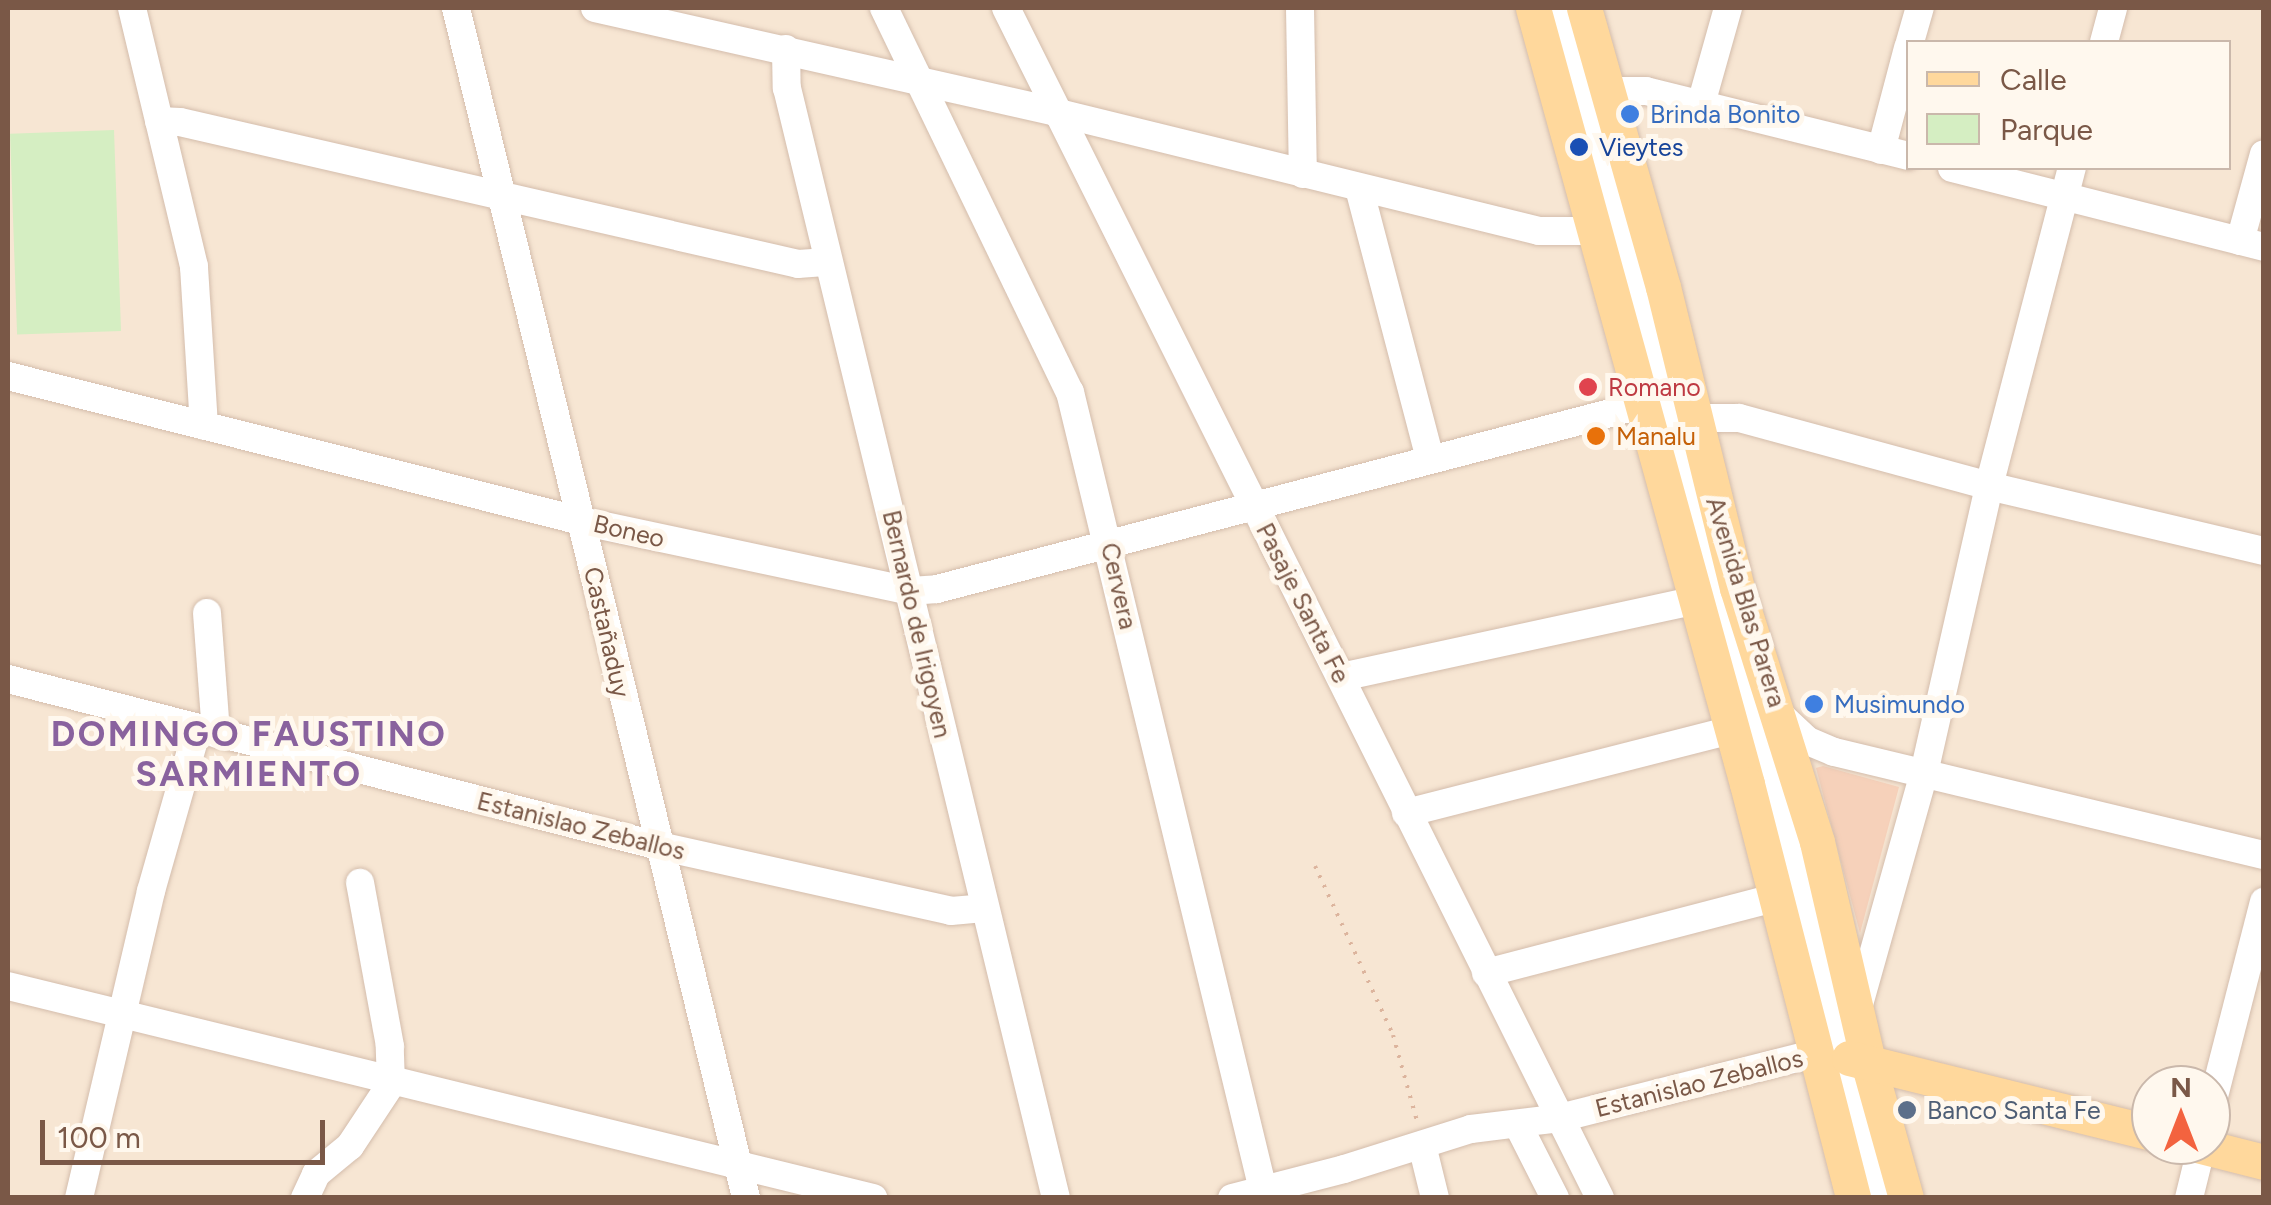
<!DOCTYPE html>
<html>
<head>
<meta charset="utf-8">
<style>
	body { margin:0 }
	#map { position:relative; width:2271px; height:1205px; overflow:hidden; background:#fef4e5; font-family:Figtree,sans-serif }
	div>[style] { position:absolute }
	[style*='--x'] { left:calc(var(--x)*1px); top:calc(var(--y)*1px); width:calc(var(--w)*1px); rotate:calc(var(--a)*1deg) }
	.residential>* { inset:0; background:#f7e6d3 }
	.green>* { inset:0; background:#d5eec2; transform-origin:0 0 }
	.building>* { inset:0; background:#f6d1ba }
	.path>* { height:4px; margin-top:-2px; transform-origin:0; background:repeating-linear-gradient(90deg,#dcb49d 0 2.5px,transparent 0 10.5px) }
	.roads { filter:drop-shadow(0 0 2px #d4bdac) drop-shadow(0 0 2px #d4bdac) }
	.minor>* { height:28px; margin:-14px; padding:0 14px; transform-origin:14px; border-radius:14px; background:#fff }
	.major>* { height:35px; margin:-17.5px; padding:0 17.5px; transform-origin:17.5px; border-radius:17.5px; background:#ffd89c }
	.dots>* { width:28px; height:28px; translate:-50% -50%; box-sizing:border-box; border:5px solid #fff8ee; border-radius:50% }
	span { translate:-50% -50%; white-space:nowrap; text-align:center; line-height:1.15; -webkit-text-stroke:10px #fff8ee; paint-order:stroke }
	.shop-label { font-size:25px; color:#366cbe }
	.left { translate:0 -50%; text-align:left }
	.transit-label { font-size:25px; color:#164399 }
	.health-label { font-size:25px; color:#be3a42 }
	.food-label { font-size:25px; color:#c56008 }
	.street-label { font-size:25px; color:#7a5847 }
	.service-label { font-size:25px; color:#4e5e75 }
	.district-label { font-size:35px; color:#89629e; font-weight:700; letter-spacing:2.5px }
	.frame { position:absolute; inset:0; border:10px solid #7a5847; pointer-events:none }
	.legend { position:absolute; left:1906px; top:40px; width:325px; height:130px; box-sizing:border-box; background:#fff8ee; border:2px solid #cab8ab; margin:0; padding:12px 18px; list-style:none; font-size:30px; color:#7a5847 }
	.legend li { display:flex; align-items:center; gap:20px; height:50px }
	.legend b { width:50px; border:2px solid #cab8ab }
	.north { position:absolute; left:2131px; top:1065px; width:100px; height:100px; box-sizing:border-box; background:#fff8ee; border:2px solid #cab8ab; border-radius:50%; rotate:0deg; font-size:28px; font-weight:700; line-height:40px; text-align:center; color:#7a5847 }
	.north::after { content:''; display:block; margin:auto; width:35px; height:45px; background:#f3633f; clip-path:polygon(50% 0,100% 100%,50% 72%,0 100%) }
	.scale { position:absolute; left:40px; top:1120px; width:285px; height:45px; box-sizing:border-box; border:5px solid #7a5847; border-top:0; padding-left:12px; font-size:30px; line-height:35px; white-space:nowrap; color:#7a5847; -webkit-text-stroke:8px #fff8ee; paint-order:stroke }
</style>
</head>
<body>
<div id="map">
	<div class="residential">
		<i style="clip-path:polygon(evenodd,8px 8px,2263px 8px,2263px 1197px,8px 1197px,8px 8px,1908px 42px,2228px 42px,2228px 168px,1908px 168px,1908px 42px,8px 8px,2151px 1085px,2211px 1085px,2211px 1145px,2151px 1145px,2151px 1085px)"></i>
	</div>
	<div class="green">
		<i style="left:114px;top:130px;width:201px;height:104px;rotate:88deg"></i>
	</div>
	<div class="building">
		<i style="clip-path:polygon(1823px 766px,1899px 787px,1860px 933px,1816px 768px)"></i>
	</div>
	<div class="path">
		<i style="--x:1315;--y:866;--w:186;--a:65.2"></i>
		<i style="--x:1393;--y:1035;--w:89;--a:74.4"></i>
	</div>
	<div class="roads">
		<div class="minor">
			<i style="--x:132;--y:8;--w:266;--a:76.5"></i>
			<i style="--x:194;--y:267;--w:159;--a:86.4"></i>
			<i style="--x:456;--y:8;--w:1225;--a:76.3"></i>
			<i style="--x:595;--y:8;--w:472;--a:12.7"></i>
			<i style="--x:1055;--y:112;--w:498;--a:13.8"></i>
			<i style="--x:1539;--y:231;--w:76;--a:0"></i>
			<i style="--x:884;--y:8;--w:427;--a:64.2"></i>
			<i style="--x:1070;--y:392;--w:829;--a:76.4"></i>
			<i style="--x:1006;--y:8;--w:1330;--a:63.47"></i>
			<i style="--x:1300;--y:8;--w:166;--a:89"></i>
			<i style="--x:1562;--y:8;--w:458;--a:75.7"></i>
			<i style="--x:1675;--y:452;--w:332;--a:73.7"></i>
			<i style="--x:1768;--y:771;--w:441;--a:75.3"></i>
			<i style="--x:1910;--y:42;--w:35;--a:-74"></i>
			<i style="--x:2104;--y:42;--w:35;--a:-75"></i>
			<i style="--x:786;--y:49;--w:39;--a:89"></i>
			<i style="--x:787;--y:88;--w:1142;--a:76.38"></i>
			<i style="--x:1606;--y:91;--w:40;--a:0"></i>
			<i style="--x:1646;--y:91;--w:270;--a:13.9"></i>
			<i style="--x:1701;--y:104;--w:100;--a:-74.3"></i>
			<i style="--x:159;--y:121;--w:21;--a:3"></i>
			<i style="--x:180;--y:122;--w:634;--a:12.94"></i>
			<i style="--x:798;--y:264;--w:30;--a:-4"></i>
			<i style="--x:1881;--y:150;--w:106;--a:-75.2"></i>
			<i style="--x:1952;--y:168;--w:322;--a:14.2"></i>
			<i style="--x:1359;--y:188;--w:279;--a:75.3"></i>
			<i style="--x:2240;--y:241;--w:90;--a:-74.6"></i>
			<i style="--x:8;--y:376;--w:591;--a:14.2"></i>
			<i style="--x:581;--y:521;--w:336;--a:12"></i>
			<i style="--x:910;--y:591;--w:27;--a:-4"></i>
			<i style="--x:937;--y:589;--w:728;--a:-14.65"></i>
			<i style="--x:1694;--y:418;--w:45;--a:0"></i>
			<i style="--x:1739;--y:418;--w:259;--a:15.2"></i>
			<i style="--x:1989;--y:486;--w:283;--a:13.3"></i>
			<i style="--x:207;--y:613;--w:121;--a:85.7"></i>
			<i style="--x:1341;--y:677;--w:361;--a:-12.2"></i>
			<i style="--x:8;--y:679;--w:672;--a:14.39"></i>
			<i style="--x:659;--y:846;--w:299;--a:12.5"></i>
			<i style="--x:951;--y:911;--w:33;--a:-5"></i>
			<i style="--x:1780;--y:715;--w:38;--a:43"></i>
			<i style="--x:1808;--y:741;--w:28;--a:23"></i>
			<i style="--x:1834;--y:752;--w:442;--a:13.5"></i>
			<i style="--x:1406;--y:813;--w:335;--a:-14.3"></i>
			<i style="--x:1486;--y:973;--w:298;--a:-14.6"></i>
			<i style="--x:8;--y:986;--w:891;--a:13.77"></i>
			<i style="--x:1858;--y:1008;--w:244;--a:-74.3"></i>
			<i style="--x:1924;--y:773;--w:294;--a:-77.2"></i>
			<i style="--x:1989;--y:486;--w:329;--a:-75.4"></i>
			<i style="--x:2211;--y:1108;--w:213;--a:-75.6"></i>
			<i style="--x:1518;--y:1125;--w:82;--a:63.1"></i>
			<i style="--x:1422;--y:1145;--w:55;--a:76.2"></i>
			<i style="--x:79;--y:1198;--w:315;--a:-76.8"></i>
			<i style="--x:151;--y:891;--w:168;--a:-74.1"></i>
			<i style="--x:305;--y:1198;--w:26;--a:-65"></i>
			<i style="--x:316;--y:1174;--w:44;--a:-39.5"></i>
			<i style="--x:350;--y:1146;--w:74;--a:-56.5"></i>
			<i style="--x:391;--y:1084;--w:38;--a:-92"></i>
			<i style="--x:390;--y:1046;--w:166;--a:-100.4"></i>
			<i style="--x:1232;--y:1198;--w:116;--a:-14.5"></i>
			<i style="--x:1344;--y:1169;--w:133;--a:-17.5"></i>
			<i style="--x:1471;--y:1129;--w:90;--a:-7"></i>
			<i style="--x:1560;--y:1118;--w:261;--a:-14.2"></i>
			<i style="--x:2189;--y:1198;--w:55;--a:-76.2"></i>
		</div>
		<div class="major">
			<i style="--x:1533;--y:8;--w:805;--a:74.58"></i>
			<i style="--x:1747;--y:784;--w:427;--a:75.6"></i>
			<i style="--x:1584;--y:8;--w:290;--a:74.2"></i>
			<i style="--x:1663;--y:287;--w:310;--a:76.2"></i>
			<i style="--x:1737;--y:588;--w:266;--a:72.5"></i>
			<i style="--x:1817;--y:842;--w:226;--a:76.9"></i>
			<i style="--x:1868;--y:1062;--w:141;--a:74.4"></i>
			<i style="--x:1849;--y:1058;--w:311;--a:13.9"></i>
			<i style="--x:2197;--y:1145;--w:69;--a:14.2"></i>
		</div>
	</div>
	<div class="dots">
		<i style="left:1630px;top:114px;background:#3f7fe0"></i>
		<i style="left:1579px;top:147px;background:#1a4fb4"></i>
		<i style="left:1588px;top:387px;background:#e0444e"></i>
		<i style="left:1596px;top:436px;background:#e8710a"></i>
		<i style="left:1814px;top:704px;background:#3f7fe0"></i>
		<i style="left:1907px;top:1110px;background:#5c6f8a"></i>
	</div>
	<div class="shop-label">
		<span class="left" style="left:1650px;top:114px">Brinda Bonito</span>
		<span class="left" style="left:1834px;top:704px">Musimundo</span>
	</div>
	<div class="transit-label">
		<span class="left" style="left:1599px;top:147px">Vieytes</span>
	</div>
	<div class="health-label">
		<span class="left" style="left:1608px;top:387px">Romano</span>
	</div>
	<div class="food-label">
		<span class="left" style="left:1616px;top:436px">Manalu</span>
	</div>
	<div class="street-label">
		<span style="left:629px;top:531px;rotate:13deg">Boneo</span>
		<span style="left:1119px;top:586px;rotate:77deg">Cervera</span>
		<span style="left:1746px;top:602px;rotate:73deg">Avenida Blas Parera</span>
		<span style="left:1303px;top:603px;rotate:63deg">Pasaje Santa Fe</span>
		<span style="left:917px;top:624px;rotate:77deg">Bernardo de Irigoyen</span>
		<span style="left:607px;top:632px;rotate:77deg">Castañaduy</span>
		<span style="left:581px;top:826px;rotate:14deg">Estanislao Zeballos</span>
		<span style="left:1699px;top:1083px;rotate:-14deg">Estanislao Zeballos</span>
	</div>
	<div class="service-label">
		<span class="left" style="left:1927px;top:1110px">Banco Santa Fe</span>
	</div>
	<div class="district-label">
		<span style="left:249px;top:754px">DOMINGO FAUSTINO<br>SARMIENTO</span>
	</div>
	<div class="frame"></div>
	<ul class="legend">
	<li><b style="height:12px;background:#ffd89c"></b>Calle</li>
	<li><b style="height:28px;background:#d5eec2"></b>Parque</li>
	</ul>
	<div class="north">N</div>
	<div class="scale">100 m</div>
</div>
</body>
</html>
